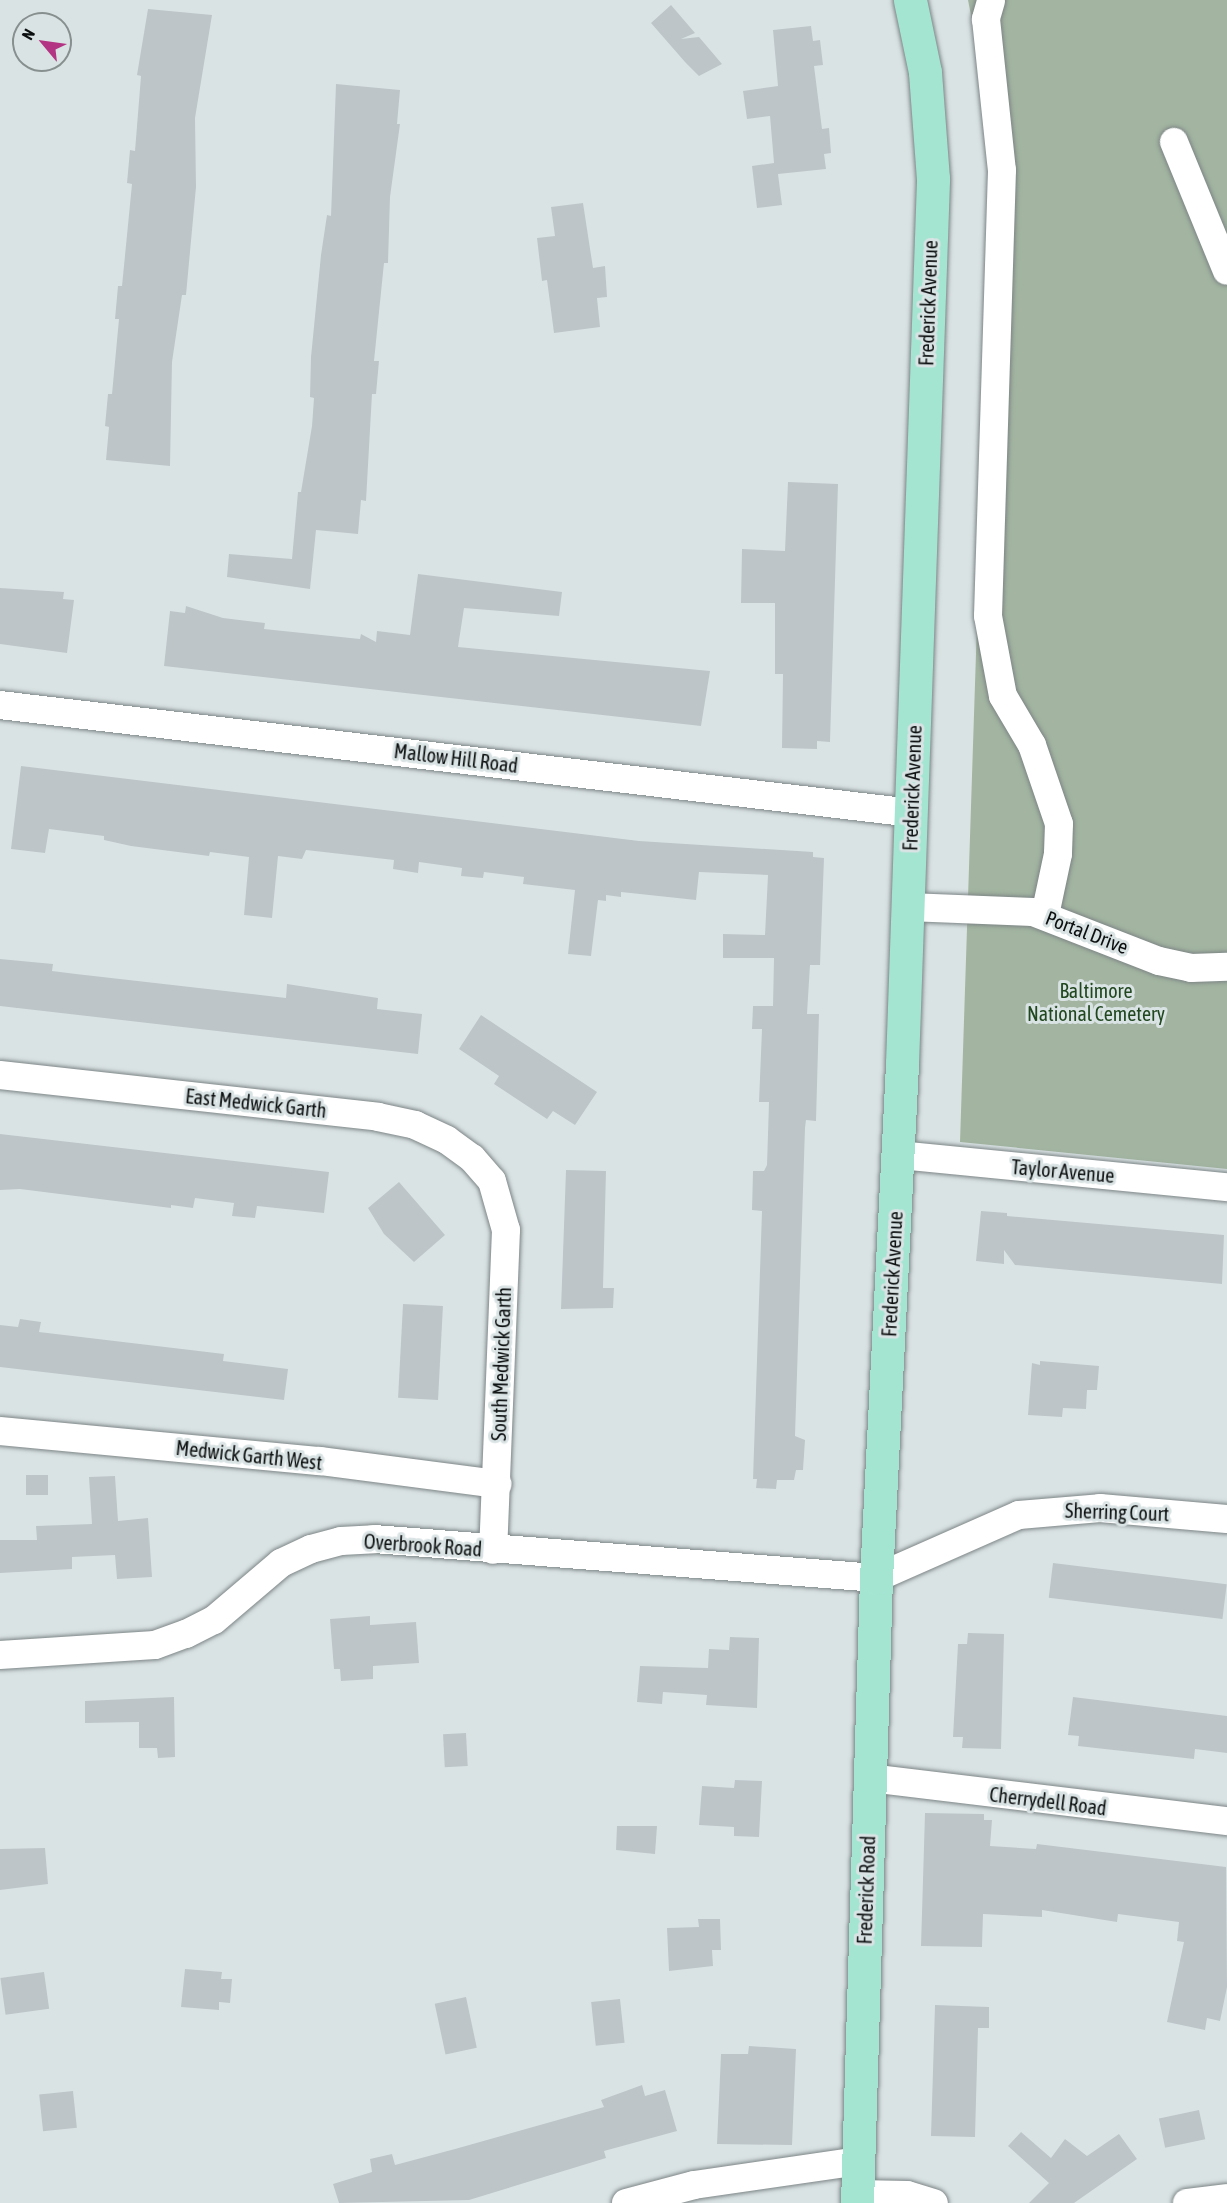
<!DOCTYPE html>
<html>
<head>
<meta charset="utf-8">
<style>
	body { margin:0 }
	#map { position:relative; width:1227px; height:2203px; overflow:hidden; background:#dae3e4; font-family:"Asap Condensed",sans-serif }
	div>[style] { position:absolute }
	[style*='--x'] { left:calc(var(--x)*1px); top:calc(var(--y)*1px); width:calc(var(--w)*1px); rotate:calc(var(--a)*1deg) }
	.green>* { inset:0; background:#a3b5a1 }
	.building>* { inset:0; background:#bdc5c9; transform-origin:0 0 }
	.roads { filter:drop-shadow(0 0 2px #7d8586) drop-shadow(0 0 2px #7d8586) }
	.minor>* { height:28px; margin:-14px; padding:0 14px; transform-origin:14px; border-radius:14px; background:#fff }
	.major>* { height:33px; margin:-16.5px; padding:0 16.5px; transform-origin:16.5px; border-radius:16.5px; background:#a4e5d2 }
	span { translate:-50% -50%; white-space:nowrap; text-align:center; line-height:1.15; -webkit-text-stroke:6px #dae3e4; paint-order:stroke }
	.street-label { font-size:20px; color:#0d1010 }
	.park-label { font-size:20px; color:#20471e }
	.north { position:absolute; left:12px; top:12px; width:60px; height:60px; box-sizing:border-box; background:#dae3e4; border:2px solid #888f8f; border-radius:50%; rotate:299deg; font-size:16px; font-weight:700; line-height:24px; text-align:center; color:#0d1010 }
	.north::after { content:''; display:block; margin:auto; width:21px; height:27px; background:#b33482; clip-path:polygon(50% 0,100% 100%,50% 72%,0 100%) }
</style>
</head>
<body>
<div id="map">
	<div class="green">
		<i style="clip-path:polygon(968px 0,1227px 0,1227px 1169px,960px 1142px,990px 226px,983px 76px)"></i>
	</div>
	<div class="building">
		<i style="clip-path:polygon(671px 5px,695px 33px,681px 39px,699px 37px,722px 64px,699px 76px,685px 62px,651px 23px)"></i>
		<i style="clip-path:polygon(148px 9px,212px 15px,195px 118px,196px 187px,186px 295px,182px 295px,172px 362px,170px 466px,106px 460px,109px 427px,105px 426px,108px 394px,112px 394px,119px 319px,115px 319px,118px 286px,122px 286px,132px 184px,127px 183px,130px 150px,135px 151px,141px 76px,137px 75px)"></i>
		<i style="clip-path:polygon(811px 26px,813px 41px,820px 40px,823px 65px,814px 66px,822px 129px,829px 128px,831px 153px,824px 154px,826px 169px,778px 174px,782px 205px,757px 208px,752px 166px,774px 163px,770px 116px,747px 119px,743px 91px,778px 86px,773px 30px)"></i>
		<i style="clip-path:polygon(336px 84px,400px 90px,397px 124px,400px 124px,390px 197px,388px 263px,384px 263px,374px 361px,379px 361px,376px 394px,372px 394px,366px 501px,361px 500px,358px 534px,316px 530px,310px 589px,227px 577px,229px 554px,292px 559px,298px 492px,301px 492px,312px 426px,314px 398px,310px 397px,311px 357px,321px 255px,327px 215px,331px 216px)"></i>
		<i style="clip-path:polygon(583px 203px,593px 268px,605px 266px,607px 297px,597px 298px,600px 327px,554px 333px,547px 280px,542px 281px,537px 238px,555px 236px,551px 207px)"></i>
		<i style="clip-path:polygon(788px 482px,838px 484px,830px 742px,817px 741px,817px 749px,782px 748px,783px 674px,775px 674px,775px 603px,741px 603px,742px 549px,785px 551px)"></i>
		<i style="clip-path:polygon(418px 574px,562px 592px,559px 616px,464px 608px,458px 647px,710px 671px,701px 726px,164px 666px,170px 611px,185px 613px,186px 606px,223px 618px,265px 623px,264px 629px,360px 639px,361px 634px,376px 642px,377px 631px,410px 635px)"></i>
		<i style="clip-path:polygon(0 588px,64px 592px,63px 599px,74px 600px,67px 653px,0 644px)"></i>
		<i style="clip-path:polygon(21px 766px,639px 841px,813px 852px,813px 857px,824px 858px,820px 965px,810px 965px,807px 1014px,819px 1014px,816px 1121px,806px 1120px,805px 1128px,795px 1436px,805px 1440px,803px 1470px,796px 1470px,794px 1480px,777px 1480px,776px 1489px,756px 1488px,757px 1479px,753px 1479px,762px 1211px,752px 1210px,753px 1171px,764px 1171px,767px 1165px,769px 1102px,759px 1102px,762px 1029px,752px 1029px,753px 1006px,773px 1006px,774px 958px,723px 958px,723px 934px,765px 935px,768px 875px,699px 872px,696px 900px,621px 892px,621px 897px,606px 895px,606px 901px,598px 900px,591px 956px,568px 954px,575px 890px,523px 884px,524px 877px,484px 872px,483px 878px,461px 876px,462px 868px,419px 862px,418px 873px,393px 869px,394px 860px,306px 850px,302px 859px,278px 856px,272px 918px,244px 915px,249px 857px,210px 852px,209px 856px,131px 846px,104px 840px,104px 836px,49px 829px,45px 853px,11px 849px)"></i>
		<i style="clip-path:polygon(0 959px,53px 964px,52px 971px,76px 974px,286px 998px,287px 984px,378px 998px,377px 1009px,422px 1014px,418px 1054px,0 1006px)"></i>
		<i style="clip-path:polygon(481px 1015px,597px 1092px,575px 1125px,553px 1111px,547px 1119px,494px 1084px,499px 1076px,459px 1049px)"></i>
		<i style="clip-path:polygon(0 1134px,329px 1172px,324px 1213px,257px 1206px,255px 1218px,232px 1216px,234px 1203px,195px 1198px,193px 1208px,171px 1205px,171px 1208px,20px 1189px,0 1190px)"></i>
		<i style="clip-path:polygon(566px 1170px,606px 1171px,603px 1288px,614px 1288px,613px 1308px,561px 1309px)"></i>
		<i style="clip-path:polygon(399px 1182px,445px 1235px,414px 1262px,384px 1234px,368px 1208px)"></i>
		<i style="clip-path:polygon(981px 1211px,1007px 1213px,1007px 1216px,1224px 1235px,1222px 1284px,1015px 1265px,1004px 1250px,1004px 1264px,976px 1261px)"></i>
		<i style="left:403px;top:1304px;width:40px;height:94px;rotate:3deg"></i>
		<i style="clip-path:polygon(20px 1319px,41px 1322px,39px 1332px,224px 1354px,223px 1361px,288px 1369px,284px 1400px,0 1367px,0 1325px,18px 1327px)"></i>
		<i style="clip-path:polygon(1040px 1361px,1099px 1366px,1097px 1390px,1087px 1390px,1086px 1409px,1063px 1408px,1062px 1417px,1028px 1415px,1032px 1363px,1040px 1365px)"></i>
		<i style="left:26px;top:1475px;width:22px;height:20px"></i>
		<i style="clip-path:polygon(115px 1476px,118px 1521px,148px 1518px,152px 1577px,117px 1579px,115px 1555px,72px 1557px,72px 1569px,0 1573px,0 1540px,37px 1540px,36px 1526px,92px 1524px,89px 1477px)"></i>
		<i style="left:1053px;top:1563px;width:175px;height:35px;rotate:7deg"></i>
		<i style="clip-path:polygon(370px 1616px,370px 1625px,416px 1622px,419px 1663px,373px 1666px,373px 1679px,341px 1681px,340px 1669px,334px 1669px,330px 1619px)"></i>
		<i style="clip-path:polygon(968px 1633px,1004px 1634px,1001px 1749px,962px 1748px,963px 1737px,953px 1737px,958px 1644px,967px 1644px)"></i>
		<i style="clip-path:polygon(730px 1637px,759px 1638px,757px 1708px,706px 1705px,707px 1695px,663px 1692px,662px 1704px,637px 1702px,640px 1666px,708px 1668px,709px 1649px,729px 1650px)"></i>
		<i style="clip-path:polygon(174px 1697px,175px 1757px,158px 1758px,157px 1748px,139px 1748px,139px 1722px,85px 1723px,85px 1701px)"></i>
		<i style="clip-path:polygon(1073px 1697px,1227px 1716px,1227px 1753px,1195px 1749px,1194px 1759px,1078px 1746px,1079px 1736px,1068px 1735px)"></i>
		<i style="left:466px;top:1733px;width:33px;height:23px;rotate:87deg"></i>
		<i style="clip-path:polygon(735px 1780px,762px 1781px,759px 1837px,734px 1836px,734px 1827px,699px 1825px,702px 1786px,734px 1788px)"></i>
		<i style="clip-path:polygon(925px 1813px,984px 1814px,984px 1820px,992px 1820px,990px 1846px,1036px 1849px,1037px 1844px,1226px 1867px,1227px 1987px,1220px 2021px,1207px 2018px,1205px 2030px,1167px 2022px,1184px 1942px,1177px 1941px,1179px 1922px,1118px 1914px,1117px 1922px,1042px 1910px,1042px 1917px,983px 1914px,982px 1947px,921px 1946px)"></i>
		<i style="clip-path:polygon(617px 1826px,657px 1826px,655px 1854px,616px 1850px)"></i>
		<i style="clip-path:polygon(45px 1848px,48px 1884px,0 1890px,0 1849px)"></i>
		<i style="clip-path:polygon(698px 1919px,720px 1919px,721px 1950px,712px 1950px,713px 1966px,669px 1971px,667px 1928px,699px 1927px)"></i>
		<i style="clip-path:polygon(185px 1969px,222px 1972px,221px 1979px,232px 1979px,230px 2003px,219px 2002px,219px 2010px,181px 2007px)"></i>
		<i style="left:44px;top:1972px;width:37px;height:44px;rotate:82deg"></i>
		<i style="left:466px;top:1997px;width:52px;height:32px;rotate:78deg"></i>
		<i style="left:620px;top:1999px;width:44px;height:29px;rotate:84deg"></i>
		<i style="clip-path:polygon(935px 2005px,989px 2007px,989px 2028px,978px 2028px,975px 2137px,931px 2136px)"></i>
		<i style="clip-path:polygon(749px 2046px,796px 2049px,792px 2145px,717px 2144px,721px 2054px,748px 2054px)"></i>
		<i style="clip-path:polygon(642px 2085px,645px 2096px,665px 2090px,677px 2131px,604px 2151px,606px 2158px,469px 2200px,339px 2203px,333px 2184px,372px 2172px,370px 2159px,392px 2154px,395px 2165px,455px 2149px,604px 2107px,601px 2100px)"></i>
		<i style="left:73px;top:2091px;width:37px;height:34px;rotate:84deg"></i>
		<i style="left:1199px;top:2110px;width:30px;height:41px;rotate:78deg"></i>
		<i style="clip-path:polygon(1021px 2132px,1051px 2158px,1065px 2139px,1087px 2156px,1119px 2134px,1137px 2159px,1074px 2203px,1029px 2203px,1049px 2183px,1008px 2146px)"></i>
	</div>
	<div class="roads">
		<div class="minor">
			<i style="--x:991;--y:1;--w:19;--a:106"></i>
			<i style="--x:986;--y:19;--w:152;--a:84"></i>
			<i style="--x:1002;--y:170;--w:446;--a:91.8"></i>
			<i style="--x:988;--y:616;--w:81;--a:79.4"></i>
			<i style="--x:1003;--y:696;--w:57;--a:59.4"></i>
			<i style="--x:1032;--y:745;--w:83;--a:71.1"></i>
			<i style="--x:1059;--y:824;--w:30;--a:92"></i>
			<i style="--x:1058;--y:854;--w:62;--a:102"></i>
			<i style="--x:1174;--y:142;--w:139;--a:67.7"></i>
			<i style="--x:0;--y:705;--w:918;--a:6.75"></i>
			<i style="--x:908;--y:907;--w:125;--a:2.3"></i>
			<i style="--x:1033;--y:912;--w:135;--a:21.3"></i>
			<i style="--x:1159;--y:961;--w:33;--a:12"></i>
			<i style="--x:1191;--y:968;--w:36;--a:-2"></i>
			<i style="--x:0;--y:1075;--w:380;--a:6.3"></i>
			<i style="--x:378;--y:1117;--w:38;--a:12"></i>
			<i style="--x:415;--y:1125;--w:35;--a:25"></i>
			<i style="--x:447;--y:1140;--w:31;--a:36"></i>
			<i style="--x:472;--y:1158;--w:30;--a:49"></i>
			<i style="--x:492;--y:1181;--w:51;--a:74.1"></i>
			<i style="--x:506;--y:1230;--w:320;--a:92.3"></i>
			<i style="--x:899;--y:1155;--w:330;--a:5.6"></i>
			<i style="--x:0;--y:1431;--w:321;--a:5.4"></i>
			<i style="--x:320;--y:1461;--w:179;--a:7.4"></i>
			<i style="--x:0;--y:1655;--w:155;--a:-3.7"></i>
			<i style="--x:155;--y:1645;--w:33;--a:-20"></i>
			<i style="--x:186;--y:1634;--w:31;--a:-27"></i>
			<i style="--x:214;--y:1620;--w:88;--a:-40.4"></i>
			<i style="--x:281;--y:1563;--w:33;--a:-25"></i>
			<i style="--x:311;--y:1549;--w:31;--a:-15"></i>
			<i style="--x:341;--y:1541;--w:33;--a:-3"></i>
			<i style="--x:374;--y:1539;--w:504;--a:4.44"></i>
			<i style="--x:876;--y:1578;--w:156;--a:-23.8"></i>
			<i style="--x:1019;--y:1515;--w:81;--a:-4.9"></i>
			<i style="--x:1100;--y:1508;--w:127;--a:5"></i>
			<i style="--x:870;--y:1778;--w:360;--a:6.9"></i>
			<i style="--x:857;--y:2194;--w:50;--a:1.1"></i>
			<i style="--x:907;--y:2195;--w:28;--a:17"></i>
			<i style="--x:626;--y:2203;--w:70;--a:-14.8"></i>
			<i style="--x:694;--y:2185;--w:166;--a:-8.3"></i>
			<i style="--x:1187;--y:2203;--w:40;--a:-7.1"></i>
		</div>
		<div class="major">
			<i style="--x:857;--y:2203;--w:625;--a:-88.26"></i>
			<i style="--x:876;--y:1578;--w:515;--a:-87.1"></i>
			<i style="--x:902;--y:1064;--w:886;--a:-87.99"></i>
			<i style="--x:933;--y:179;--w:107;--a:-94.3"></i>
			<i style="--x:925;--y:72;--w:74;--a:-101.8"></i>
		</div>
	</div>
	<div class="street-label">
		<span style="left:928px;top:303px;rotate:-88deg">Frederick Avenue</span>
		<span style="left:456px;top:758px;rotate:7deg">Mallow Hill Road</span>
		<span style="left:912px;top:788px;rotate:-88deg">Frederick Avenue</span>
		<span style="left:1087px;top:932px;rotate:21deg">Portal Drive</span>
		<span style="left:256px;top:1103px;rotate:6deg">East Medwick Garth</span>
		<span style="left:1063px;top:1171px;rotate:5deg">Taylor Avenue</span>
		<span style="left:892px;top:1274px;rotate:-87deg">Frederick Avenue</span>
		<span style="left:501px;top:1364px;rotate:-88deg">South Medwick Garth</span>
		<span style="left:249px;top:1455px;rotate:6deg">Medwick Garth West</span>
		<span style="left:1117px;top:1512px;rotate:2deg">Sherring Court</span>
		<span style="left:423px;top:1545px;rotate:4deg">Overbrook Road</span>
		<span style="left:1048px;top:1801px;rotate:7deg">Cherrydell Road</span>
		<span style="left:866px;top:1890px;rotate:-88deg">Frederick Road</span>
	</div>
	<div class="park-label">
		<span style="left:1096px;top:1002px">Baltimore<br>National Cemetery</span>
	</div>
	<div class="north">N</div>
</div>
</body>
</html>
